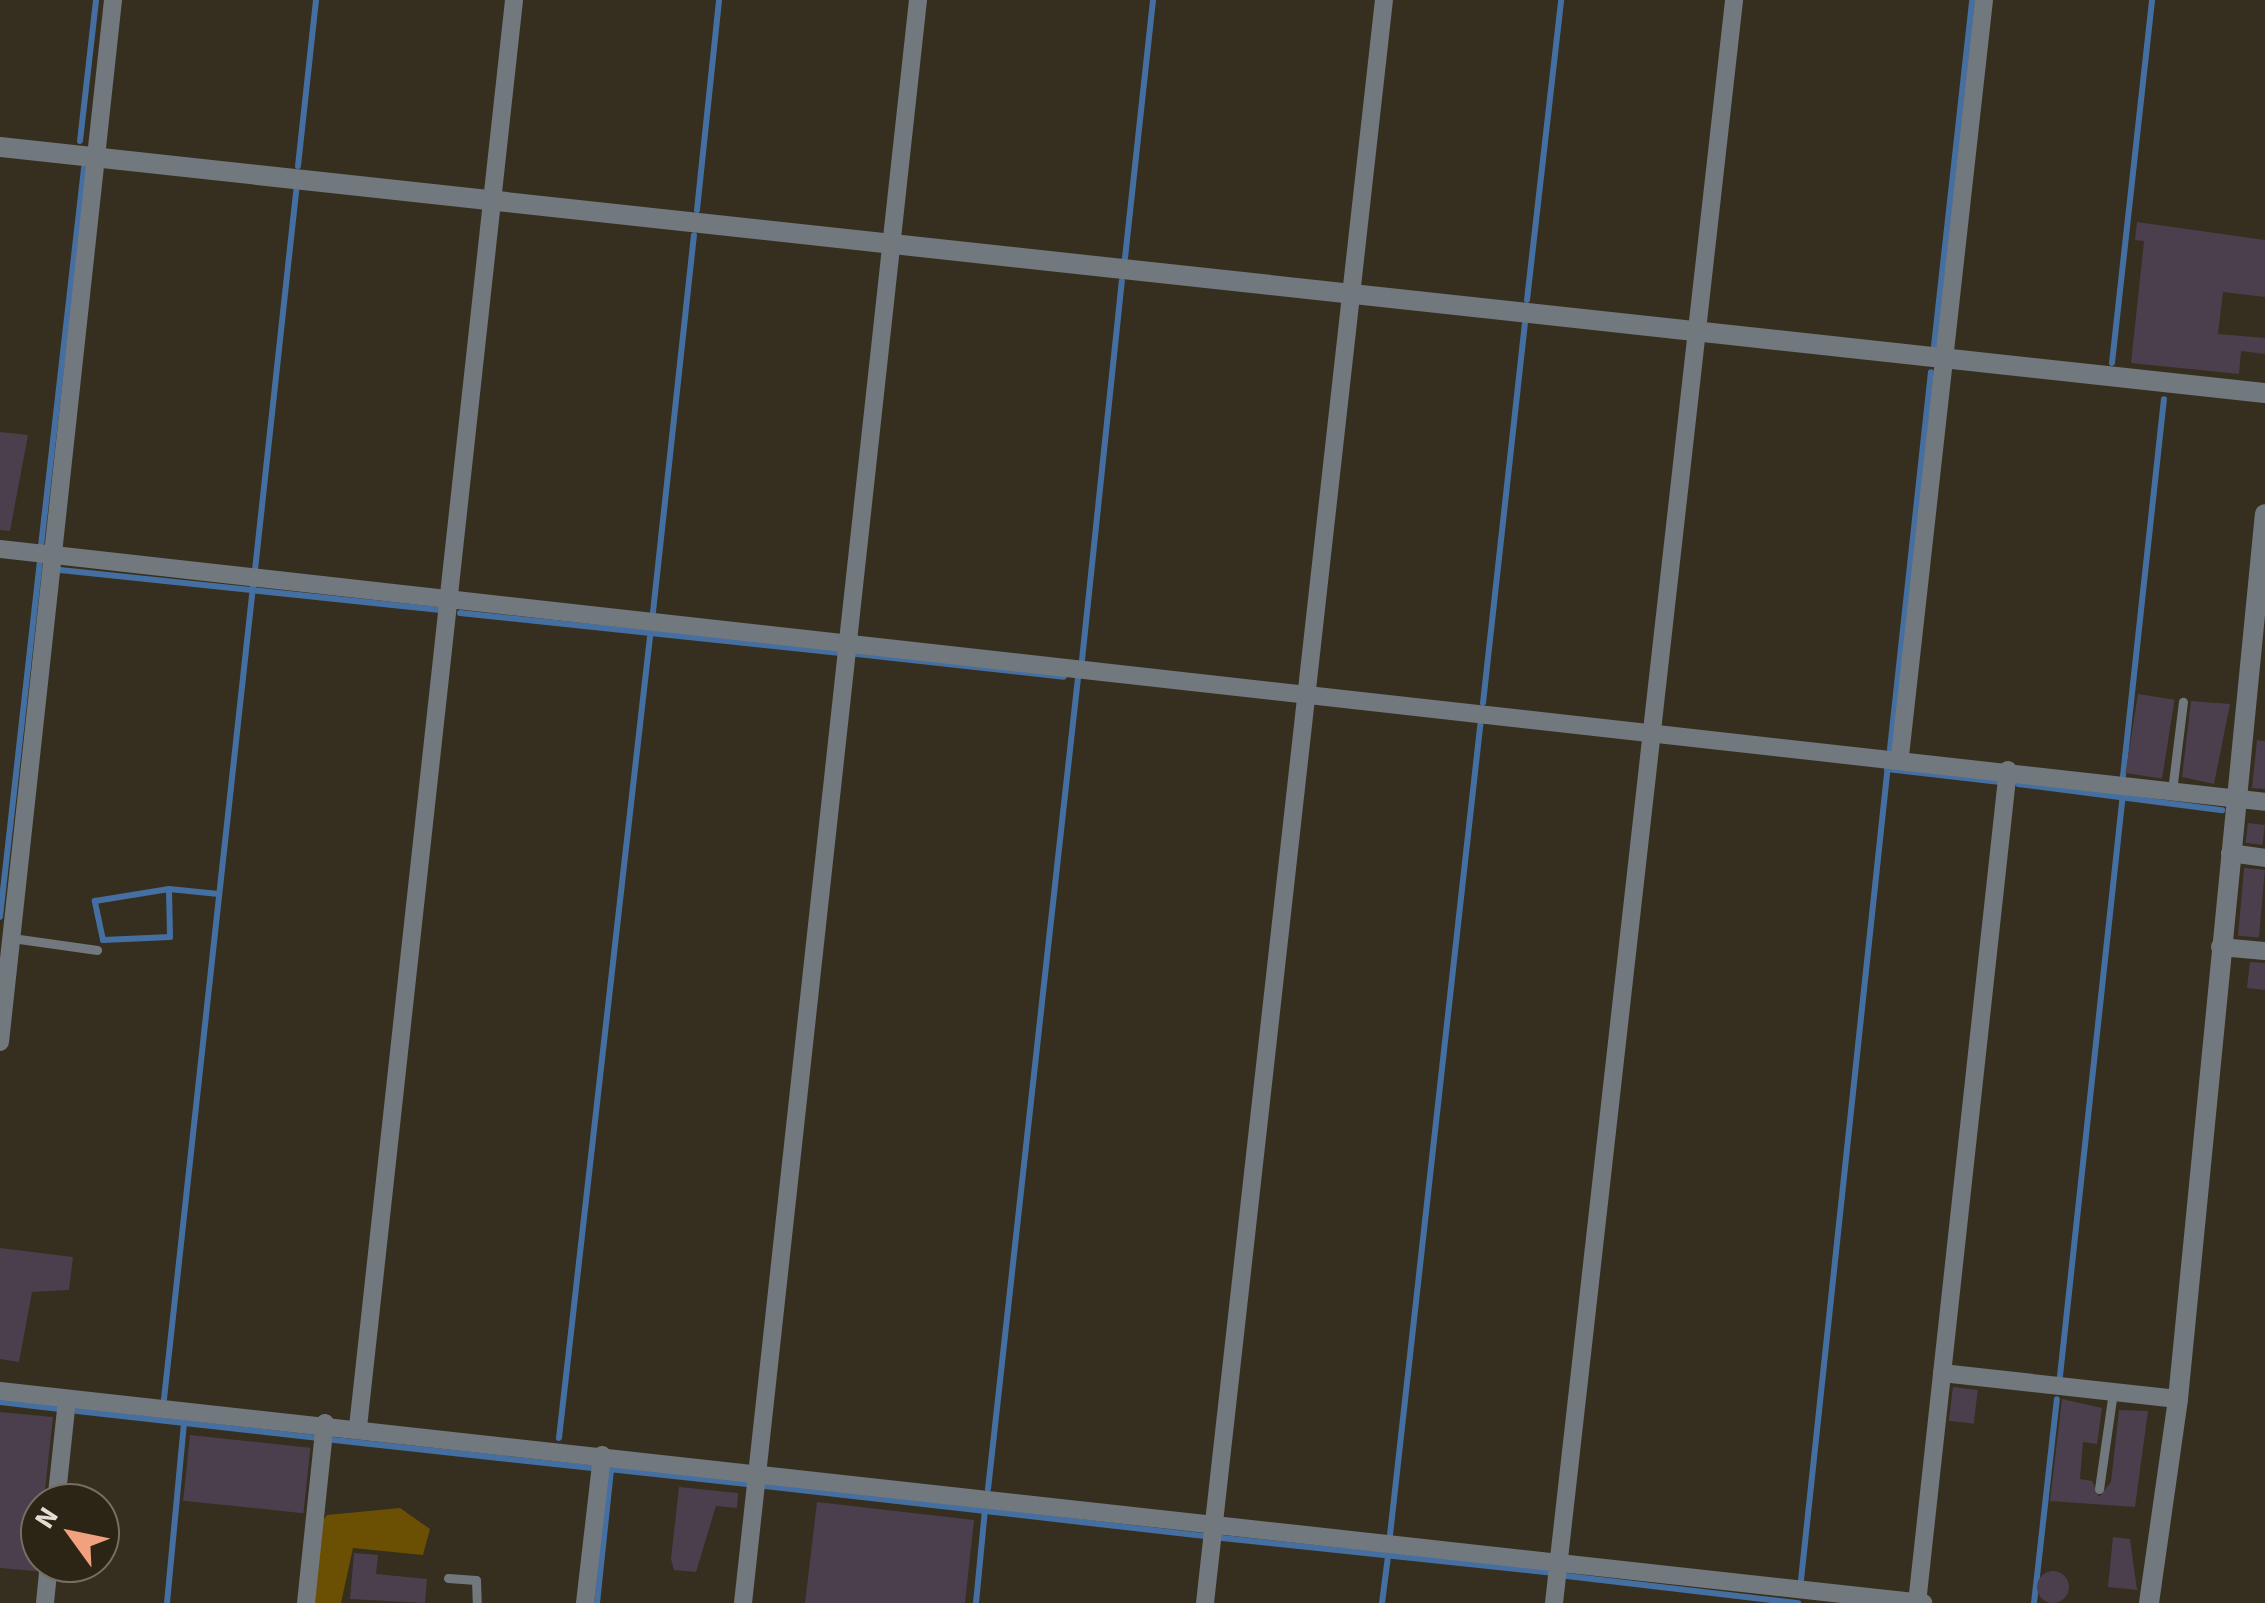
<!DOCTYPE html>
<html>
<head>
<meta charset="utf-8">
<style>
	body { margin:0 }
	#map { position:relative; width:2265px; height:1603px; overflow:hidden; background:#362e1e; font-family:"Source Sans 3",sans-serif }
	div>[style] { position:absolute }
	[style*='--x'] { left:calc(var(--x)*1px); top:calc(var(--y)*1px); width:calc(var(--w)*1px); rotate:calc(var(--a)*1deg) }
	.forest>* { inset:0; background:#6b5003 }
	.stream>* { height:6px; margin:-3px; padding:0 3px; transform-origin:3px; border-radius:3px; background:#446fa0 }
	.building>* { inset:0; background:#4c3f4d; transform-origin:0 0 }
	.round { border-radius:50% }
	.service>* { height:9px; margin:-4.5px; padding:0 4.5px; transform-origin:4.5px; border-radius:4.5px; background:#71797e }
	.minor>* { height:18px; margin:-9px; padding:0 9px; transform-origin:9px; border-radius:9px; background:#71797e }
	.tertiary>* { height:20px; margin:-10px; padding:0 10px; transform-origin:10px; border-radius:10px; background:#71797e }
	span { translate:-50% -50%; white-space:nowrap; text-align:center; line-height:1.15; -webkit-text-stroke:10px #2c2414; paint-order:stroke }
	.north { position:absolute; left:20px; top:1483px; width:100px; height:100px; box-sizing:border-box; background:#2c2414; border:2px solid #756e61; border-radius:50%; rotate:303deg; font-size:28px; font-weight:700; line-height:40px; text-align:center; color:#e3ded4 }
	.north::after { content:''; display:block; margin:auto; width:35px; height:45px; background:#f1a17d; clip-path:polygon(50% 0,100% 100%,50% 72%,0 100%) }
</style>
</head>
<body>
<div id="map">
	<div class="forest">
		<i style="clip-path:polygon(400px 1508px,430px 1529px,423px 1555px,353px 1548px,341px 1603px,311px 1603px,317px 1528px,327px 1515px)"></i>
	</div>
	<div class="stream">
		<i style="--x:80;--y:141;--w:142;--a:-83.5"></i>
		<i style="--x:298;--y:166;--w:167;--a:-83.8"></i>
		<i style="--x:697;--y:210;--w:211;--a:-84"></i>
		<i style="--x:1125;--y:258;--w:260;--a:-83.8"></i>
		<i style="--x:1527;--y:300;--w:302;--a:-83.5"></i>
		<i style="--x:1934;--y:346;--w:348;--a:-83.7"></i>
		<i style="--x:2112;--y:363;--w:365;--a:-83.7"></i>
		<i style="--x:41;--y:546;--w:381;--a:-83.5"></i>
		<i style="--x:60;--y:570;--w:380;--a:6"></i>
		<i style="--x:255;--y:570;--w:382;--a:-83.8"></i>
		<i style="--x:653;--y:612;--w:379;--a:-83.8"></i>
		<i style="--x:460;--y:613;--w:380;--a:6"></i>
		<i style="--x:857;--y:654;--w:208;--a:6.3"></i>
		<i style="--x:1082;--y:660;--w:381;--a:-84"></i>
		<i style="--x:1483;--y:703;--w:381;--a:-83.7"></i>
		<i style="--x:1890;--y:749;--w:379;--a:-83.8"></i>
		<i style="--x:1887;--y:769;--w:114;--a:6.6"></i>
		<i style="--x:2123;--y:776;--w:379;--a:-83.8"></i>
		<i style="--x:2018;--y:784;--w:206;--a:7.3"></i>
		<i style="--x:169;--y:889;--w:48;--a:88.8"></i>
		<i style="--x:170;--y:937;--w:67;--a:177.4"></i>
		<i style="--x:103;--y:940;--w:40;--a:-102"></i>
		<i style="--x:95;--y:901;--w:75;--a:-9.2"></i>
		<i style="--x:169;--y:889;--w:50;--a:5.7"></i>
		<i style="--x:0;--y:917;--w:356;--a:-83.6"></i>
		<i style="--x:2060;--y:1376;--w:586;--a:-83.83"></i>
		<i style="--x:164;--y:1399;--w:818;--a:-83.75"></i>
		<i style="--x:0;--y:1402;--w:60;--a:6.7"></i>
		<i style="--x:77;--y:1411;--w:241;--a:6.4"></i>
		<i style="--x:559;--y:1438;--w:815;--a:-83.52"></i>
		<i style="--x:334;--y:1440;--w:260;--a:6.2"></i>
		<i style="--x:609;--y:1469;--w:139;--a:6.2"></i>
		<i style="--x:765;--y:1486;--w:445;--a:6.5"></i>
		<i style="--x:988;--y:1489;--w:816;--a:-83.67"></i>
		<i style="--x:1390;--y:1535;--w:822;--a:-83.64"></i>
		<i style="--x:1222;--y:1538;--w:327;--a:6"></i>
		<i style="--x:1567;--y:1576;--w:233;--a:6.7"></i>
		<i style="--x:1801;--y:1580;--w:820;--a:-83.91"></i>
		<i style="--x:167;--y:1603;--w:180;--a:-84.6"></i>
		<i style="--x:597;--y:1603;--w:135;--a:-84"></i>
		<i style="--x:976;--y:1603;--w:93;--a:-84.5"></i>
		<i style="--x:1382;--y:1603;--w:47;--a:-82.7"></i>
		<i style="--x:2034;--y:1603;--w:205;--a:-83.6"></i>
	</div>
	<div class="building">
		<i style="clip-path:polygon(2137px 222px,2265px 240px,2265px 297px,2223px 292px,2218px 334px,2265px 338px,2265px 354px,2241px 351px,2239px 374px,2131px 363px,2144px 241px,2135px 240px)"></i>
		<i style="clip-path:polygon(0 432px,28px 435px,10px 531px,0 530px)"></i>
		<i style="left:2138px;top:694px;width:37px;height:80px;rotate:9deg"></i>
		<i style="clip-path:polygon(2191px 701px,2230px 704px,2214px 784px,2182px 777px)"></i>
		<i style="clip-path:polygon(2257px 740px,2265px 741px,2265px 789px,2252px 788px)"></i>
		<i style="left:2248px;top:823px;width:17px;height:20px;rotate:7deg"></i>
		<i style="left:2244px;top:868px;width:21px;height:68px;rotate:5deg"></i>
		<i style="clip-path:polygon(2250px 962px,2265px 963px,2265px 990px,2247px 988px)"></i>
		<i style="clip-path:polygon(0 1248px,73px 1257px,69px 1290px,32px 1292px,19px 1362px,0 1359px)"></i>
		<i style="left:1953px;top:1387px;width:25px;height:34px;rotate:7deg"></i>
		<i style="clip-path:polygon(2062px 1399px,2102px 1408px,2097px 1444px,2083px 1442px,2080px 1479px,2092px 1481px,2099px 1497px,2111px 1482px,2119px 1410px,2148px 1411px,2135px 1507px,2050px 1501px)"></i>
		<i style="clip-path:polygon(0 1412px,53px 1417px,36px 1571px,0 1568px)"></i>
		<i style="left:190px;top:1435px;width:121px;height:66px;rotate:6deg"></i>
		<i style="clip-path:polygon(679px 1487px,738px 1493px,737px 1508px,716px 1506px,696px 1572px,674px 1570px,671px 1559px)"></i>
		<i style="clip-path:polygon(817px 1502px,974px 1520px,965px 1603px,805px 1603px)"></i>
		<i style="clip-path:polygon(2113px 1537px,2130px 1539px,2137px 1590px,2108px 1587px)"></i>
		<i style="clip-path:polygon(354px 1553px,378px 1555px,376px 1574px,427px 1579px,425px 1603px,350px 1599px)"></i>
		<i class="round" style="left:2037px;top:1571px;width:32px;height:32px"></i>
	</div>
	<div class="service">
		<i style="--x:2172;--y:791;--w:90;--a:-83"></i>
		<i style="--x:12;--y:938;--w:86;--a:8"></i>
		<i style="--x:2099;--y:1489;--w:98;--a:-81.8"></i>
		<i style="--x:448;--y:1578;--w:28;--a:4"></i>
		<i style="--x:476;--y:1580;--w:23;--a:88"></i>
	</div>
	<div class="minor">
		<i style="--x:0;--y:549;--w:2279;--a:6.37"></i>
		<i style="--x:1900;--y:756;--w:761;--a:-83.66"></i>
		<i style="--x:2230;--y:853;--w:35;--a:8"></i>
		<i style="--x:2220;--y:947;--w:45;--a:5.1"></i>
		<i style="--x:0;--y:1042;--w:1048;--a:-83.81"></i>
		<i style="--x:1942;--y:1373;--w:237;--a:6.3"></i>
		<i style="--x:0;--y:1391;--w:1935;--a:6.29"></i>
		<i style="--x:358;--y:1427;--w:1436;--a:-83.76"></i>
		<i style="--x:56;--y:1503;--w:104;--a:-83.9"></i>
		<i style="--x:45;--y:1603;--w:40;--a:-84.3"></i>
		<i style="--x:306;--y:1603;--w:181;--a:-84"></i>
		<i style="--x:585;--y:1603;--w:149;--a:-83.4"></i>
		<i style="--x:743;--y:1603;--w:1613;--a:-83.77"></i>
		<i style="--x:1205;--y:1603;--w:1613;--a:-83.63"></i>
		<i style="--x:1554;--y:1603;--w:1613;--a:-83.59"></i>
		<i style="--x:1917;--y:1603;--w:838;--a:-83.77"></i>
	</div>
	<div class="tertiary">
		<i style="--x:0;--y:147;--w:2278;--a:6.2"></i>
		<i style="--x:2149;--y:1603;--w:206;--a:-81.9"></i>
		<i style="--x:2178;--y:1399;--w:889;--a:-84.39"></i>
	</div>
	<div class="north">N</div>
</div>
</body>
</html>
